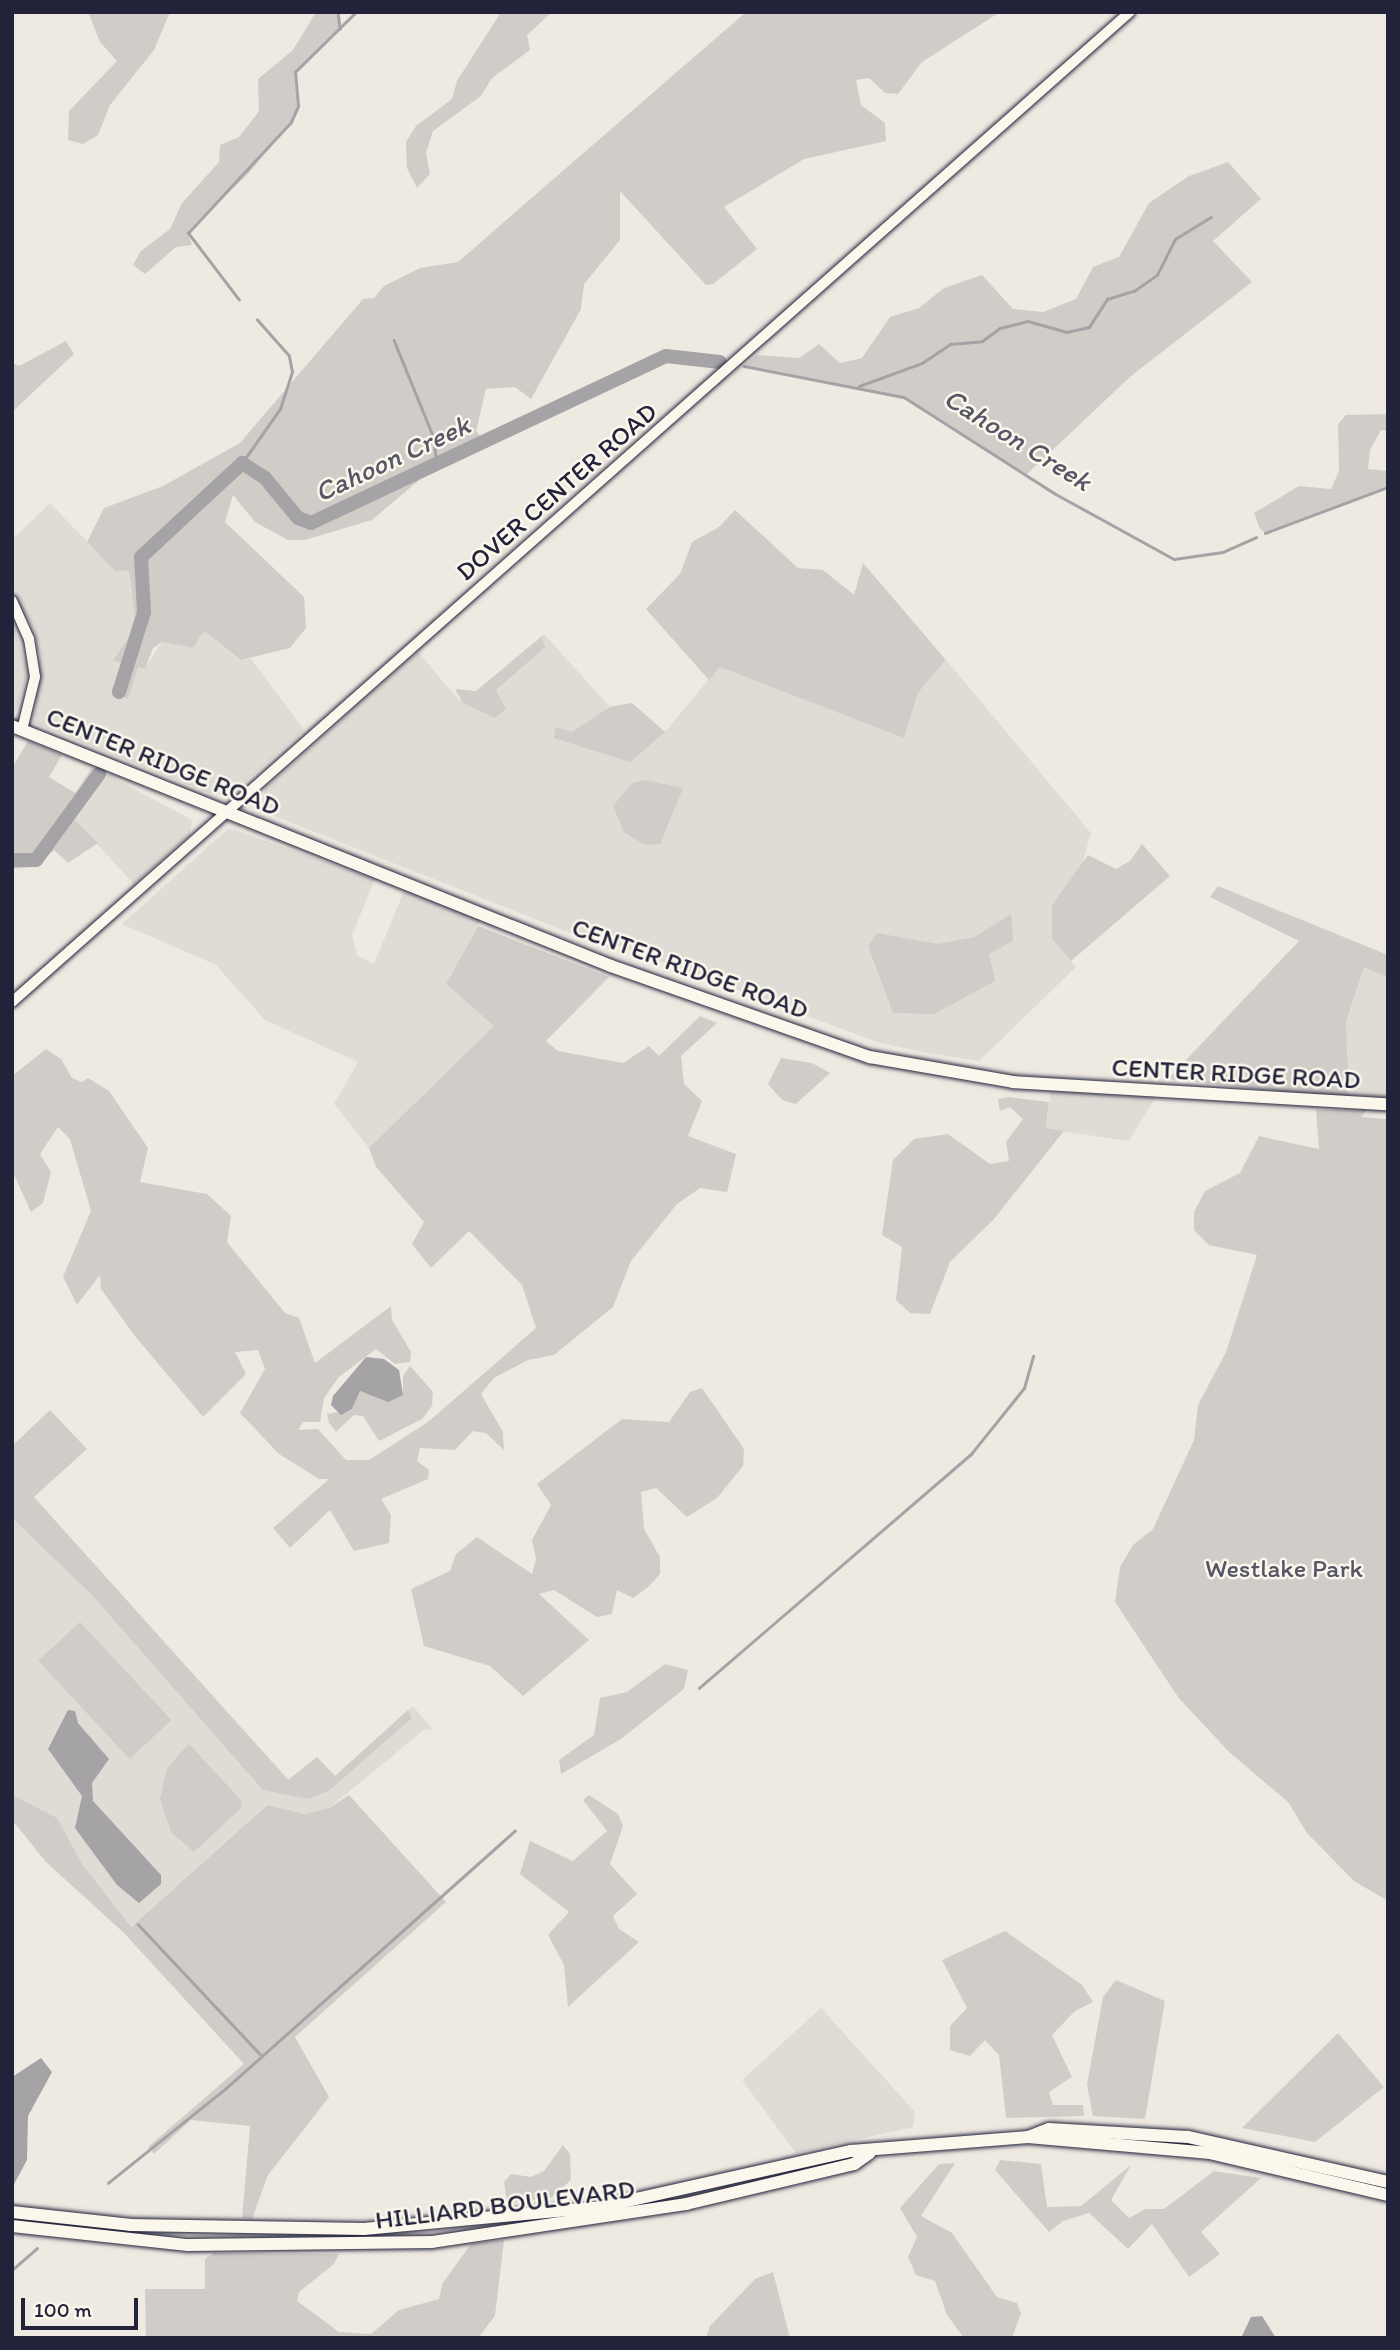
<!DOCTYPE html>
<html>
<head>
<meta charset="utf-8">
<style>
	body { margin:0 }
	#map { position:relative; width:1400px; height:2350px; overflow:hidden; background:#eeeae2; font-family:Itim,sans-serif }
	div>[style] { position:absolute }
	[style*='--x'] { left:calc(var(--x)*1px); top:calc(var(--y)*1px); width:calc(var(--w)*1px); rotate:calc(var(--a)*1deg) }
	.built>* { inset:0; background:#dfdbd5 }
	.green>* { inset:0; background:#d0cdc9; transform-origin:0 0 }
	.water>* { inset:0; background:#a6a3a7 }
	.stream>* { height:2.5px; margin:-1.25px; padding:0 1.25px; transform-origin:1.25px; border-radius:1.25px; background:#a6a3a7 }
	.river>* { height:14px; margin:-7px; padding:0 7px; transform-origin:7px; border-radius:7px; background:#a6a3a7 }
	.roads { filter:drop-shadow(0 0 2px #22223b) drop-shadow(0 0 2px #22223b) }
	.minor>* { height:10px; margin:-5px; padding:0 5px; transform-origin:5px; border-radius:5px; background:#fbf7ec }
	.major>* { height:12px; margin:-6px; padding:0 6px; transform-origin:6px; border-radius:6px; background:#fbf7ec }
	span { translate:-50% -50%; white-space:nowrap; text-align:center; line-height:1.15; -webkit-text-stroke:5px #fbf7ec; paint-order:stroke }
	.street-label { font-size:26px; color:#22223b }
	.park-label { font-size:26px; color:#565566 }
	.water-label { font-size:28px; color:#575666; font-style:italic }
	.frame { position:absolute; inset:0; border:14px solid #22223b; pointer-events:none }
	.scale { position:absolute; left:21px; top:2298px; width:117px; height:32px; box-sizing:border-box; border:4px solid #22223b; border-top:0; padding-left:9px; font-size:21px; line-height:24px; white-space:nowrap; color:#22223b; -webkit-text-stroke:5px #fbf7ec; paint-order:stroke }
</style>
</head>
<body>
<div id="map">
	<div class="built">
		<i style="clip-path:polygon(50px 503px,116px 572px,129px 570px,136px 625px,113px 659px,125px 664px,112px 690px,138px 667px,145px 668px,162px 642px,193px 648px,204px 631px,240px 660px,251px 659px,304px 730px,233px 793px,211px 794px,34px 723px,40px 658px,34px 629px,12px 592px,12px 540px)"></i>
		<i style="clip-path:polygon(12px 619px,28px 673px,16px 712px,12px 710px)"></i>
		<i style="clip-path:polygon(544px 634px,610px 707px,632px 703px,665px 732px,720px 666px,904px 738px,918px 693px,946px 660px,1091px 833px,1080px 872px,1052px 905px,1052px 939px,1076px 967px,979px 1061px,923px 1052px,877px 1042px,617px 945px,613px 950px,267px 813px,261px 804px,265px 789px,418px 652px,458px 699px,473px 703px)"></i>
		<i style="clip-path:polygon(104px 773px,192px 820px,190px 835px,134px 884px,71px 816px)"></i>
		<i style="clip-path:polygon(229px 828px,375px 879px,352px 935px,357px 955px,374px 964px,404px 891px,481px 920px,446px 984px,495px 1026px,369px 1148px,334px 1104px,358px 1062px,265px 1020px,216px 965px,122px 924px)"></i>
		<i style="clip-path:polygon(1364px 967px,1388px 978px,1388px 1101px,1349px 1099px,1346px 1022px)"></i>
		<i style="clip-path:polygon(1051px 1088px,1156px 1096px,1129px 1141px,1046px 1129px)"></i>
		<i style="clip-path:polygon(12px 1473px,289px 1780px,317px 1757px,335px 1776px,413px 1706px,434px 1731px,425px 1729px,329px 1808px,305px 1814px,266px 1805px,124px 1933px,12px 1812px)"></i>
		<i style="clip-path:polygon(821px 2008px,915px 2112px,913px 2127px,796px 2153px,742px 2080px)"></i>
	</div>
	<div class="green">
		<i style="clip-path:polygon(88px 12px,170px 12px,154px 50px,110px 105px,98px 135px,83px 144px,68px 140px,69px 111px,117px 61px,100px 42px)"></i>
		<i style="clip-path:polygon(316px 12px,338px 12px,340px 29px,295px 72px,298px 106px,291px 122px,249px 173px,195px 224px,188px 233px,192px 245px,176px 247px,145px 274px,133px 265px,141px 251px,170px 229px,182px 203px,219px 162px,220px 145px,239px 137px,259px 111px,258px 79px,293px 50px)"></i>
		<i style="clip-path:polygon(501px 12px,552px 12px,527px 35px,530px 50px,492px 78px,481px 96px,433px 131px,426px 153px,430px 174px,417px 188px,407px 168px,406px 142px,416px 126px,452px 99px,457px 81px)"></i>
		<i style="clip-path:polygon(746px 12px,1000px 12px,922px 62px,898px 94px,885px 93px,869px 78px,856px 80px,861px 105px,885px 123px,886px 141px,804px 159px,724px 207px,757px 249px,713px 284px,706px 285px,620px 191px,620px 240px,584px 284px,581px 309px,531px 399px,515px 387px,486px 389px,476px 431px,485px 442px,437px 465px,372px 520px,305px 540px,288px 540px,255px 522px,233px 495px,225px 522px,304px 597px,306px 628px,290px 648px,241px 660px,204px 631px,193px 648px,162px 642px,153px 648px,145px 669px,138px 667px,128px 699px,111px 690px,125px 665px,113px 660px,136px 625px,129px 570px,116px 572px,87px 542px,104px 508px,163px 486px,240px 443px,363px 299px,374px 298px,384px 286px,420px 268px,458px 262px)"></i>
		<i style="clip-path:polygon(1228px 162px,1261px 199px,1213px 241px,1252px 282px,1131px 376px,1026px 475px,904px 397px,744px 366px,757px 355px,799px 358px,819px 344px,840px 363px,862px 358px,890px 317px,919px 308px,944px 288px,982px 275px,1013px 309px,1043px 312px,1076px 299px,1093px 267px,1119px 257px,1149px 203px,1189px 176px)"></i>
		<i style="clip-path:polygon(66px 341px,74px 354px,12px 412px,12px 363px,19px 366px)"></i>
		<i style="clip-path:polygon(1388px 414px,1388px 431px,1381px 430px,1370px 450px,1368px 469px,1388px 471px,1388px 487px,1265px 533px,1260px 529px,1254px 513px,1299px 486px,1331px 489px,1339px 471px,1338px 424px,1346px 415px)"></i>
		<i style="clip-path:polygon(735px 510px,798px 568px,823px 570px,854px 595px,863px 563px,946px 660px,918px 693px,904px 738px,720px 667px,709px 680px,646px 609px,680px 574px,692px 542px,719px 527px)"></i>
		<i style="clip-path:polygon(542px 636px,545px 647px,496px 690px,506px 709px,495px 718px,463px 703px,455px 689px,476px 691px)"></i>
		<i style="clip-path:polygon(632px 703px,665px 732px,630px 762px,554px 738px,555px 727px,572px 732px,610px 707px)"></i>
		<i style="clip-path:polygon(28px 741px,62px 755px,49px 777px,75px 793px,92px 768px,104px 773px,71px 816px,98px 843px,68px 863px,54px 850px,35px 867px,12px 869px,12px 768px)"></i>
		<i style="clip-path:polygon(645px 780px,683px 788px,660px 844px,645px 845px,624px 832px,613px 806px,632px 783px)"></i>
		<i style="clip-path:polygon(1142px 844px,1170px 876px,1071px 961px,1052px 939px,1052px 905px,1088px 855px,1116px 869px,1130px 861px)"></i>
		<i style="clip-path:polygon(1218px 886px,1388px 955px,1388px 978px,1364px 967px,1346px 1022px,1349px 1099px,1168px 1079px,1299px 941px,1210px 897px)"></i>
		<i style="clip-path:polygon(1011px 914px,1013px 941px,989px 954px,995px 981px,934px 1014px,893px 1013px,868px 946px,877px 933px,938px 944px,975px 937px)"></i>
		<i style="clip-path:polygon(478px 926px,609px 977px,546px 1041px,558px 1051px,623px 1063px,649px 1046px,659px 1056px,700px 1016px,717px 1023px,681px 1056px,684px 1084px,702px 1101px,688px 1136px,736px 1154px,727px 1192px,700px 1188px,677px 1204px,631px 1261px,613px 1307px,554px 1355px,528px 1360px,494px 1378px,481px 1394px,503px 1432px,504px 1450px,486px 1433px,473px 1431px,455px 1450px,420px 1448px,417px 1461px,429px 1470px,428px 1479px,381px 1499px,391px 1515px,389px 1543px,354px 1551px,330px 1510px,290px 1548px,273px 1528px,329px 1479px,319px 1479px,279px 1454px,240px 1413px,265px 1369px,258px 1350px,235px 1352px,246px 1374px,203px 1417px,134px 1335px,101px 1289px,100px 1275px,77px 1305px,63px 1277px,91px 1211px,70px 1139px,58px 1127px,40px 1154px,51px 1172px,43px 1203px,31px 1212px,12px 1170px,12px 1076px,46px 1049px,61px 1059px,72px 1078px,82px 1082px,88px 1078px,109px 1091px,148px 1148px,140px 1182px,207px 1194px,231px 1216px,227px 1242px,285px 1313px,299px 1318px,315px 1363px,391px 1306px,392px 1320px,411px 1352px,410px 1362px,395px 1364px,376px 1349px,339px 1377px,324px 1398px,320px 1422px,303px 1422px,298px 1430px,318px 1429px,346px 1460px,369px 1460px,428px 1422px,536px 1328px,522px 1285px,469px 1231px,431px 1268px,412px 1244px,424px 1222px,376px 1167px,369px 1148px,494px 1026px,446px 984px)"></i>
		<i style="clip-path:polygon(781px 1058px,812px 1063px,830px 1073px,796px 1104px,782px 1100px,768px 1084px)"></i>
		<i style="clip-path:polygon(1009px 1097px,1049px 1102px,1046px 1128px,1064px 1131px,994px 1219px,950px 1262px,930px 1314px,910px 1313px,896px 1300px,902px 1247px,882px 1235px,893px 1160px,914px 1139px,948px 1134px,990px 1164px,1009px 1161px,1006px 1142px,1023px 1119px,1010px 1107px,1000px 1111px,998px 1099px)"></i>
		<i style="clip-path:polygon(1316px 1110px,1367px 1110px,1361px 1117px,1388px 1119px,1388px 1901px,1354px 1881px,1307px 1833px,1288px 1802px,1229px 1752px,1178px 1697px,1115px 1602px,1120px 1567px,1133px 1545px,1153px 1529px,1194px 1440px,1198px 1405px,1226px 1352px,1257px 1255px,1209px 1245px,1194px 1230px,1194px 1212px,1205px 1191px,1240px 1173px,1259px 1136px,1319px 1149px)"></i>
		<i style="clip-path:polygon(410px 1366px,433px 1392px,432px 1406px,422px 1419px,379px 1441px,363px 1416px,354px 1415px,336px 1432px,329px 1423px,327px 1414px,352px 1409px,359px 1391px,382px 1398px,403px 1395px,403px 1376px)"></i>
		<i style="clip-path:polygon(702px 1388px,744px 1449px,743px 1466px,717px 1498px,687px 1517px,656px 1488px,641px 1492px,644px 1529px,660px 1557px,660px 1574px,647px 1588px,633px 1598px,617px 1590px,612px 1614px,597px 1617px,554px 1590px,539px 1594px,589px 1640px,523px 1696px,490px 1666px,424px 1646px,411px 1589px,450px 1571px,456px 1554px,477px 1537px,532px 1574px,536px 1559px,532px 1540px,551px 1505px,537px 1484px,622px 1419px,669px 1422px,690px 1392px)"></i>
		<i style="clip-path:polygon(50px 1410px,87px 1449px,34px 1497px,288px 1780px,317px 1757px,335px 1776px,408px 1710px,412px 1718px,330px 1790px,308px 1799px,263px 1790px,91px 1594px,12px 1518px,12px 1446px)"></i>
		<i style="left:80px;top:1622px;width:134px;height:57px;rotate:47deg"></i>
		<i style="clip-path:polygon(665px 1664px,688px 1670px,684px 1689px,621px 1739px,561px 1774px,559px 1760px,594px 1735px,600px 1698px,627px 1692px)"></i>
		<i style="clip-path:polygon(189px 1744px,242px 1801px,241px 1808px,194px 1852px,171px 1832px,160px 1799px,167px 1768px)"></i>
		<i style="clip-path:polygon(12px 1795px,57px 1818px,82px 1864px,131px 1927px,267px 1805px,305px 1814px,329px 1808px,349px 1795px,446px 1902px,295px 2037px,329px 2097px,268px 2175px,252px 2219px,242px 2218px,250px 2126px,191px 2120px,154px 2154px,148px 2147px,244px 2064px,124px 1933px,46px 1862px,12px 1820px)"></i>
		<i style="clip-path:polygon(589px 1795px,618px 1814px,623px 1826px,610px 1864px,637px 1894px,613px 1916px,619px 1929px,639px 1942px,568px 2007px,564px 1965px,548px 1935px,569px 1912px,520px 1874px,530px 1841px,573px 1861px,607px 1831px,583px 1800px)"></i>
		<i style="clip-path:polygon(1005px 1931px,1082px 1985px,1093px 2002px,1075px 2011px,1052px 2035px,1072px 2077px,1049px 2092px,1053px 2105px,1083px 2105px,1084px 2116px,1006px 2118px,999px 2055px,985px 2040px,970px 2056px,950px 2050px,950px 2026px,967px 2008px,942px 1960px)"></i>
		<i style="clip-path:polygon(1116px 1980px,1165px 2001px,1145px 2119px,1093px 2116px,1087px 2085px,1103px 1997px)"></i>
		<i style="clip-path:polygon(1338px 2033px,1384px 2087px,1315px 2142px,1242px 2128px)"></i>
		<i style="clip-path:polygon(563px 2145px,570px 2154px,571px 2180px,551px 2198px,507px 2203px,504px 2182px,511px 2174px,531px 2177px,544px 2171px)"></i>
		<i style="clip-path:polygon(1000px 2160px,1041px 2164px,1047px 2207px,1081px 2206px,1131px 2165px,1111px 2200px,1129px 2218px,1145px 2209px,1164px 2209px,1214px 2171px,1261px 2178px,1201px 2232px,1220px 2254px,1189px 2277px,1152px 2224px,1128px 2249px,1089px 2213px,1063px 2221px,1049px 2232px,995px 2170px)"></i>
		<i style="clip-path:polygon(955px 2163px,921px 2216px,952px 2233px,997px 2297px,1017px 2303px,1021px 2313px,1012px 2338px,964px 2338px,947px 2315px,935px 2281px,916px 2275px,908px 2257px,917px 2237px,900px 2208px,939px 2164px)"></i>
		<i style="clip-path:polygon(504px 2240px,495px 2316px,478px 2338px,146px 2338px,145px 2289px,205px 2289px,205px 2259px,214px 2253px,339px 2254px,334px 2264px,299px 2292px,297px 2301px,339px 2332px,371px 2334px,399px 2310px,439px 2299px,442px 2284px,471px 2244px)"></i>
		<i style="clip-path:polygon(773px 2272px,790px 2338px,706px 2338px,710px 2326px,755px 2279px)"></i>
	</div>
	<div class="water">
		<i style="clip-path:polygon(366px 1357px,384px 1359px,399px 1370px,403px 1395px,388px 1402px,360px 1391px,352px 1409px,341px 1415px,331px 1405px,333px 1396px)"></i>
		<i style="clip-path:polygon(68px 1710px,75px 1711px,78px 1723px,109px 1759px,92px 1783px,93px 1801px,161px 1875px,161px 1884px,139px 1903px,117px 1885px,75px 1828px,82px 1796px,48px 1749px)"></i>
		<i style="clip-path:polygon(41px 2058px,52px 2072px,28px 2116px,27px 2160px,12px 2188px,12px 2077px)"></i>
		<i style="clip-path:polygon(1262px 2316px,1276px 2338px,1241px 2338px,1251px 2317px)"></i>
	</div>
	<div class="stream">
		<i style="--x:338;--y:12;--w:17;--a:83"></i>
		<i style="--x:239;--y:300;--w:84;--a:-127.3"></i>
		<i style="--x:188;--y:233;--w:151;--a:-47.1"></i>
		<i style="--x:291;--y:122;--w:17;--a:-66"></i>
		<i style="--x:298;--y:106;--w:34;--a:-95"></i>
		<i style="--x:295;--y:72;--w:86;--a:-44.5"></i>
		<i style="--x:394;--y:340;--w:106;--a:67.8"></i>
		<i style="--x:434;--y:438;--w:27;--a:84"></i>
		<i style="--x:744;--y:366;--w:163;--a:11"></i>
		<i style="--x:904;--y:397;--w:178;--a:32.6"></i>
		<i style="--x:1054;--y:493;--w:137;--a:28.8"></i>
		<i style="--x:1174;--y:559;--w:49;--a:-8.1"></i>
		<i style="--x:1223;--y:552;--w:36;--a:-24"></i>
		<i style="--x:859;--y:386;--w:67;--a:-20.1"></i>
		<i style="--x:922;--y:363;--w:34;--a:-34"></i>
		<i style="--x:950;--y:344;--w:32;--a:-5"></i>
		<i style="--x:982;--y:341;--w:22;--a:-36"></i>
		<i style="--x:1000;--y:328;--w:29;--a:-14"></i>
		<i style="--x:1028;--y:321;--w:41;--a:15.8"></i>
		<i style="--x:1067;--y:332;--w:23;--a:-13"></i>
		<i style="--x:1089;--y:327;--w:33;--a:-57"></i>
		<i style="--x:1107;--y:299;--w:28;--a:-17"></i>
		<i style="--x:1134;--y:291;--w:28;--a:-35"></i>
		<i style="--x:1157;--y:275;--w:40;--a:-63.4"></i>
		<i style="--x:1175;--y:239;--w:42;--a:-31.4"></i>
		<i style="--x:242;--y:463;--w:66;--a:-54.9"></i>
		<i style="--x:280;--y:409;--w:39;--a:-72"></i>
		<i style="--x:292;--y:372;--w:16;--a:-101"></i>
		<i style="--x:289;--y:356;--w:48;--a:-131.6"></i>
		<i style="--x:1265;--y:533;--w:131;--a:-20.5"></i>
		<i style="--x:699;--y:1688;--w:359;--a:-40.7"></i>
		<i style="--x:971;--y:1454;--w:85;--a:-51.2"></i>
		<i style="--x:1024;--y:1388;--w:33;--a:-74"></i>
		<i style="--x:138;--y:1924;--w:178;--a:46.8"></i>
		<i style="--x:108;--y:2183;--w:150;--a:-38.8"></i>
		<i style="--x:225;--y:2089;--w:388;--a:-41.7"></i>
		<i style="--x:12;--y:2270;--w:33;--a:-41"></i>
	</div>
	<div class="river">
		<i style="--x:119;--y:692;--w:84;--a:-72.6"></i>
		<i style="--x:144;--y:612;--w:55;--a:-93.1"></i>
		<i style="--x:141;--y:557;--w:138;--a:-42.9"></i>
		<i style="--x:242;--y:463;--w:27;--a:33"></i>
		<i style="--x:265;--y:478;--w:52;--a:50.5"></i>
		<i style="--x:298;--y:518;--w:14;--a:21"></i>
		<i style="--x:311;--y:523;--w:392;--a:-25.2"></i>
		<i style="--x:666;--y:356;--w:54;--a:6.3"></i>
		<i style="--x:12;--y:860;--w:24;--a:0"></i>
		<i style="--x:36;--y:860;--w:107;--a:-53.8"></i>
	</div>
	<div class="roads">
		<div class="minor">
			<i style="--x:12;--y:601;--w:42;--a:65.9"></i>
			<i style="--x:29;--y:639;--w:38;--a:81"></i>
			<i style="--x:35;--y:677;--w:55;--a:103.8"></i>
			<i style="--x:12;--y:1002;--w:1493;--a:-41.53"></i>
		</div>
		<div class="major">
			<i style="--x:12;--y:726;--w:645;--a:21.83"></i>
			<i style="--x:611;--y:966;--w:275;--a:19.4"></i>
			<i style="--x:870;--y:1057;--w:145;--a:9.9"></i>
			<i style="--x:1013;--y:1082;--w:376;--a:3.4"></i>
			<i style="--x:1028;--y:2137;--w:183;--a:5"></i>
			<i style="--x:1210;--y:2153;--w:183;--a:13.3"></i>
			<i style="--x:12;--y:2212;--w:120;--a:6.2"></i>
			<i style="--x:131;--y:2225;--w:233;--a:1"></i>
			<i style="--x:364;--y:2229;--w:237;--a:-5.3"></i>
			<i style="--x:600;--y:2207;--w:257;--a:-12.6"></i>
			<i style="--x:851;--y:2151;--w:178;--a:-4.5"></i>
			<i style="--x:1028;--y:2137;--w:22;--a:-21"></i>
			<i style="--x:1049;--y:2129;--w:139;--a:3.3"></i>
			<i style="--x:1188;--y:2137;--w:205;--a:12.7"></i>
			<i style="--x:12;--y:2226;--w:177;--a:6.2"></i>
			<i style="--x:188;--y:2245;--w:244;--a:-0.7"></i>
			<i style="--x:432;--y:2242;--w:257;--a:-8.5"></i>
			<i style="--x:686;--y:2204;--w:173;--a:-13.4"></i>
			<i style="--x:854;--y:2164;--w:19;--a:-35"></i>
		</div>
	</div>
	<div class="street-label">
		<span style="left:557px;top:492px;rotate:-41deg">DOVER CENTER ROAD</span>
		<span style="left:163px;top:762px;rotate:22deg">CENTER RIDGE ROAD</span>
		<span style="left:690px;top:969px;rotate:20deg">CENTER RIDGE ROAD</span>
		<span style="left:1236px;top:1074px;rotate:3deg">CENTER RIDGE ROAD</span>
		<span style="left:505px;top:2205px;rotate:-7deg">HILLIARD BOULEVARD</span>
	</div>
	<div class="park-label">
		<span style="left:1284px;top:1569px">Westlake Park</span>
	</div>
	<div class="water-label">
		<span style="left:1018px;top:439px;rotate:32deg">Cahoon Creek</span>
		<span style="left:392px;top:458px;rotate:-25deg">Cahoon Creek</span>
	</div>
	<div class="frame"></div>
	<div class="scale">100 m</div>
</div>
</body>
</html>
